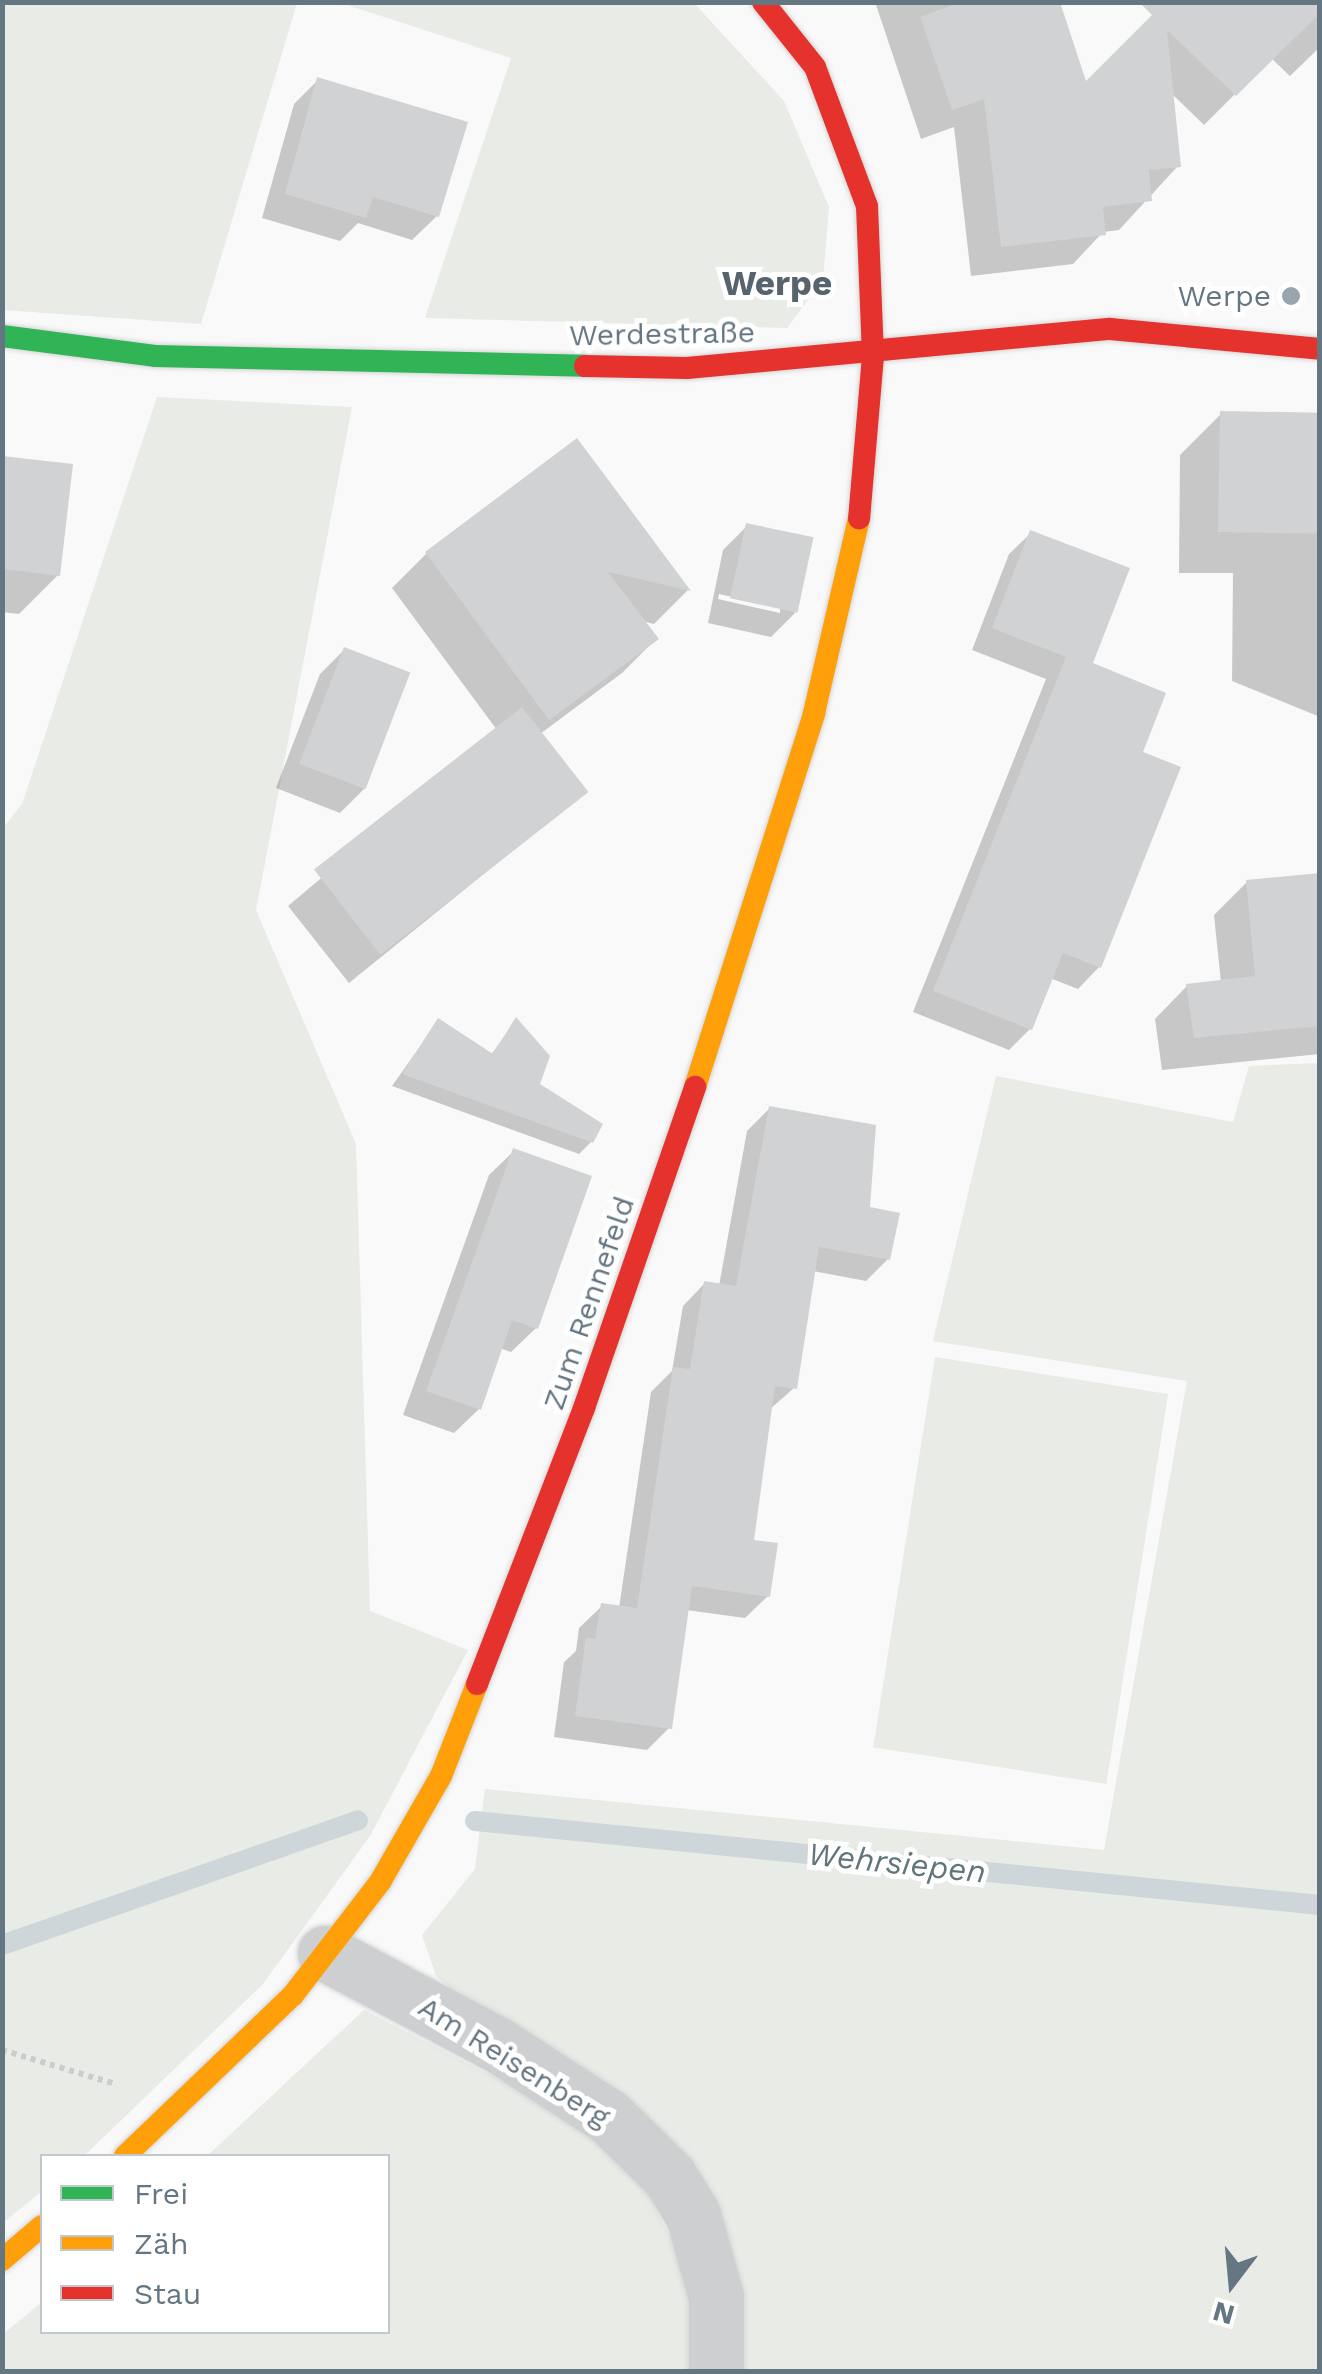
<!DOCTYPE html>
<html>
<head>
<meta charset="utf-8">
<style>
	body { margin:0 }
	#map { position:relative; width:1322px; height:2374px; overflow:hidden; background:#f9f9f9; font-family:"Work Sans",sans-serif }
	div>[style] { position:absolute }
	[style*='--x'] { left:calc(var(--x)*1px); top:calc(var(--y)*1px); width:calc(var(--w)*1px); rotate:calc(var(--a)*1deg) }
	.green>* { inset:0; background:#e8ebe6; transform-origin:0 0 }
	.shadow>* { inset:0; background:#0003 }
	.stream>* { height:20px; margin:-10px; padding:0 10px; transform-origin:10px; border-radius:10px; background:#ced6d9 }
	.building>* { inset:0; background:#d0d2d3; transform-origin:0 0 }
	.path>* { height:6px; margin-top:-3px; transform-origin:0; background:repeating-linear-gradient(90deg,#cbcccd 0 5px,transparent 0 10px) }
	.roads { filter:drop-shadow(0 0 2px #d5d6d7) drop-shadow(0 0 2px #d5d6d7) }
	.street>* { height:55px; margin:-27.5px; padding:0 27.5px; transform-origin:27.5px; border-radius:27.5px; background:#cecfd0 }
	.fast>* { height:22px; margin:-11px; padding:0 11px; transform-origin:11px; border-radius:11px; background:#30b455 }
	.slow>* { height:22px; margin:-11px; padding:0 11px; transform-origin:11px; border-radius:11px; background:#ff9f0a }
	.jam>* { height:22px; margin:-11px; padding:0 11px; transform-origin:11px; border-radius:11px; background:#e5322d }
	.dots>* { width:28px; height:28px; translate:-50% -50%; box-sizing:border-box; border:5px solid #fff; border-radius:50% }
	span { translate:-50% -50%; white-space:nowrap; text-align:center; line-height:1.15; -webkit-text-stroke:10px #fff; paint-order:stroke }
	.poi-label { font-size:30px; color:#657683 }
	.right { translate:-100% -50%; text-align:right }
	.street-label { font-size:30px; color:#657683 }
	.water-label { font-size:32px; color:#60757c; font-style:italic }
	.quarter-label { font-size:35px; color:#57646e; font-weight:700 }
	.frame { position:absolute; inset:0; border:5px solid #657683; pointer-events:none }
	.legend { position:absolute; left:40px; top:2154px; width:350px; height:180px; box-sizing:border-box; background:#fff; border:2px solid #c1c8cd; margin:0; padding:12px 18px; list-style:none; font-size:30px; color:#657683 }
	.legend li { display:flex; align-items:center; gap:20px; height:50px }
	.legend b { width:50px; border:2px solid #c1c8cd }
	.north { position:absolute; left:1182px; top:2234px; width:100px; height:100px; -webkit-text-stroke:8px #fff; paint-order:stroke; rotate:196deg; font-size:28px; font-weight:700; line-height:40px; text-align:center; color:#657683 }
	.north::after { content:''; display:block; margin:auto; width:35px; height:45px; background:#657683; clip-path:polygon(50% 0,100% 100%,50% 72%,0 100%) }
</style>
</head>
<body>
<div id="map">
	<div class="green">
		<i style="clip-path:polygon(2px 3px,297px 3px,201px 324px,3px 310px)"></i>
		<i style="clip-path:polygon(341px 3px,694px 3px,784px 101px,829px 207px,823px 280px,787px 328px,425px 318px,511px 58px)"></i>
		<i style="clip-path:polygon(157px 397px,352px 407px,256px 910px,356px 1144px,370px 1611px,468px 1650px,370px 1836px,263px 1984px,84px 2156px,42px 2156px,42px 2191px,3px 2223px,3px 828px,22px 804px)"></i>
		<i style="clip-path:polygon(1319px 1063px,1319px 2371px,730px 2371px,709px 2214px,436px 1976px,422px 1935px,475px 1869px,485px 1789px,1104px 1850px,1187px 1381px,933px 1341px,996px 1076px,1233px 1122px,1249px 1066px)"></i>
		<i style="left:935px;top:1357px;width:236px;height:395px;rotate:9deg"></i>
		<i style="clip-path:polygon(364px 2010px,568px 2115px,642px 2180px,682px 2262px,698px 2342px,694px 2372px,3px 2372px,2px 2335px,42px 2302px,42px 2332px,388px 2332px,388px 2156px,207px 2156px)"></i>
	</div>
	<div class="shadow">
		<i style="clip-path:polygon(875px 2px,1034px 2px,1085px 86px,1169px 2px,1320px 2px,1320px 47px,1290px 76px,1271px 58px,1204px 125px,1171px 93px,1178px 166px,1119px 230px,1103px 232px,1073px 264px,971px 276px,954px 127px,921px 139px)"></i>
		<i style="clip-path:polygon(318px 80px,437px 216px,412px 240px,358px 223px,340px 241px,262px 218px,294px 104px)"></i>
		<i style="clip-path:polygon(1222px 413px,1320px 414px,1320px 717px,1232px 681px,1233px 573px,1179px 573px,1180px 455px)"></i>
		<i style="clip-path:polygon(576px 441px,688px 590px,654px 624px,642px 621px,656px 639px,622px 673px,540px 734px,585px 792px,349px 983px,288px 906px,497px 730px,392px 588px,426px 554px)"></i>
		<i style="clip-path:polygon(2px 459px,58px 575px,19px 614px,2px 612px)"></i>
		<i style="clip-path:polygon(evenodd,747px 526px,795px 613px,771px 637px,708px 623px,723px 550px,747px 526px,719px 594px,780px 608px,780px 613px,718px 599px,719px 594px)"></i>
		<i style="clip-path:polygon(1031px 533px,1089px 665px,1140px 754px,1099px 967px,1078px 989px,1050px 978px,1030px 1029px,1009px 1050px,913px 1012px,1046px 679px,972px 650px,1009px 554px)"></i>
		<i style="clip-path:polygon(344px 650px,364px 789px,340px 813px,276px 788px,320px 674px)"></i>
		<i style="clip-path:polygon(1320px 875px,1320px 1054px,1162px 1070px,1155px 1019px,1187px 986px,1221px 983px,1214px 915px,1247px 882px)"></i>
		<i style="clip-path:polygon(516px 1020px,537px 1085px,591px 1142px,579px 1154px,392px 1086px,438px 1021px,491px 1055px)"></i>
		<i style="clip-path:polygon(770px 1108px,867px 1209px,888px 1259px,866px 1281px,813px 1271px,794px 1388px,769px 1410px,751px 1542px,768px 1596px,745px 1618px,686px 1610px,669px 1728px,647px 1750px,554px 1737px,564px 1662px,576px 1651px,579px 1628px,602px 1606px,619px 1608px,651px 1392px,672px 1371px,683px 1306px,705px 1283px,719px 1286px,747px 1131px)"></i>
		<i style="clip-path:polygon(514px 1151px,536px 1328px,511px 1352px,500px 1348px,479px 1409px,454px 1433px,403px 1415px,489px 1175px)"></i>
	</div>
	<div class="stream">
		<i style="--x:475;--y:1821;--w:849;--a:5.68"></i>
		<i style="--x:2;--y:1945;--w:377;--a:-19.3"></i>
	</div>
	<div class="building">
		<i style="clip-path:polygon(961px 2px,1060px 2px,1086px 81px,1152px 15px,1139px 2px,1320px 2px,1320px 13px,1236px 96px,1167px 30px,1181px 167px,1149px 170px,1152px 201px,1103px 207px,1106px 235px,1001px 247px,984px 99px,952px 110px,920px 17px)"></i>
		<i style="clip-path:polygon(317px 77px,468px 122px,439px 217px,373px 197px,366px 218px,285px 194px)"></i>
		<i style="left:1220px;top:411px;width:100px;height:121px;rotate:1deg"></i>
		<i style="clip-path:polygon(577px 438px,691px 591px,608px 572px,659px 639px,549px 720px,425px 552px)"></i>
		<i style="clip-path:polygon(2px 456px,73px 464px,60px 576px,2px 569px)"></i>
		<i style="left:746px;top:523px;width:69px;height:77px;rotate:12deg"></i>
		<i style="clip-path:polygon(1030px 530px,1130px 568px,1093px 663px,1166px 693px,1143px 752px,1181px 767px,1101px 968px,1063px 953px,1032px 1030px,933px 991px,1066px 657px,992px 628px)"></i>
		<i style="left:344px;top:647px;width:71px;height:125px;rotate:21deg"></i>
		<i style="left:522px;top:707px;width:108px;height:264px;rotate:52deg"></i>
		<i style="clip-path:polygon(1320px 873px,1320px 1026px,1194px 1038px,1186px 984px,1255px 976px,1246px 880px)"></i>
		<i style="clip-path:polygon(516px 1017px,550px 1056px,540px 1084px,603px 1124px,593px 1143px,402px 1074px,438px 1018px,493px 1054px)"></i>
		<i style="clip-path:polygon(769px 1106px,876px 1125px,870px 1207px,900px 1213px,890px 1260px,819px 1247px,797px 1389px,775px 1386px,754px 1540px,778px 1543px,770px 1597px,692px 1586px,672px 1729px,575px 1716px,586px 1637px,595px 1639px,601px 1603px,637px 1608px,673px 1367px,690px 1369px,704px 1281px,736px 1286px)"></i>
		<i style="clip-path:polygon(513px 1148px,592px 1176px,538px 1329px,512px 1320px,481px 1410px,426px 1391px)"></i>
	</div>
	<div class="path">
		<i style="--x:2;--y:2050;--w:118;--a:16.7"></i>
	</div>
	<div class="roads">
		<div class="street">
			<i style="--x:325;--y:1953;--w:196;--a:28"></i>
			<i style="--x:498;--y:2045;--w:132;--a:33"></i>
			<i style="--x:609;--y:2117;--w:84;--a:44.5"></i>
			<i style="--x:669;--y:2176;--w:46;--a:58.4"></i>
			<i style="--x:693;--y:2215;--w:85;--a:74.3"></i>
			<i style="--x:716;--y:2297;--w:75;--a:90"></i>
		</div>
		<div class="fast">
			<i style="--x:2;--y:336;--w:154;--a:7.4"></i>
			<i style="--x:155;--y:356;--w:430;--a:1.3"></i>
		</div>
		<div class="slow">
			<i style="--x:695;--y:1087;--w:392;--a:-72.3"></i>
			<i style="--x:814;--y:713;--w:200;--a:-77"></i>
			<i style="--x:125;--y:2156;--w:233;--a:-43.8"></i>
			<i style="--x:293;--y:1995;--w:143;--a:-52.4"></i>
			<i style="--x:380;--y:1882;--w:122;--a:-60.1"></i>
			<i style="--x:441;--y:1776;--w:99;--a:-68.6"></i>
			<i style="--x:2;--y:2260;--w:52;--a:-40.4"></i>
		</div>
		<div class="jam">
			<i style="--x:763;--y:2;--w:83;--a:51.3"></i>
			<i style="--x:815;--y:67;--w:148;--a:69.5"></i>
			<i style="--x:867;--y:206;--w:150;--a:87.7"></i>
			<i style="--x:873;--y:356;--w:163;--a:94.9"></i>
			<i style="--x:585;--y:366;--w:102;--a:1.1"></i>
			<i style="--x:687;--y:368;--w:425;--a:-5.3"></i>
			<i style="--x:1110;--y:329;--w:211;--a:5.4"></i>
			<i style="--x:477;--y:1684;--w:296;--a:-68.8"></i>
			<i style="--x:584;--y:1408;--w:340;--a:-70.9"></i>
		</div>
	</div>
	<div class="dots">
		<i style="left:1291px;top:296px;background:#99a4ac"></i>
	</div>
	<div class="poi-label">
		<span class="right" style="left:1271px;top:296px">Werpe</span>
	</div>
	<div class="street-label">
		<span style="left:662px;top:334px;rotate:-1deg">Werdestraße</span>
		<span style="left:589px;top:1303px;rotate:-71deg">Zum Rennefeld</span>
		<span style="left:514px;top:2062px;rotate:32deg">Am Reisenberg</span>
	</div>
	<div class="water-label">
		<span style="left:897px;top:1863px;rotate:6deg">Wehrsiepen</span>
	</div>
	<div class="quarter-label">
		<span style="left:777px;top:283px">Werpe</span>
	</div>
	<div class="frame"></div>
	<ul class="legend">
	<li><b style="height:12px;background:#30b455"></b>Frei</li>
	<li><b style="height:12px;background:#ff9f0a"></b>Zäh</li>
	<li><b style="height:12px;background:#e5322d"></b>Stau</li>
	</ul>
	<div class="north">N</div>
</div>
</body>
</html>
